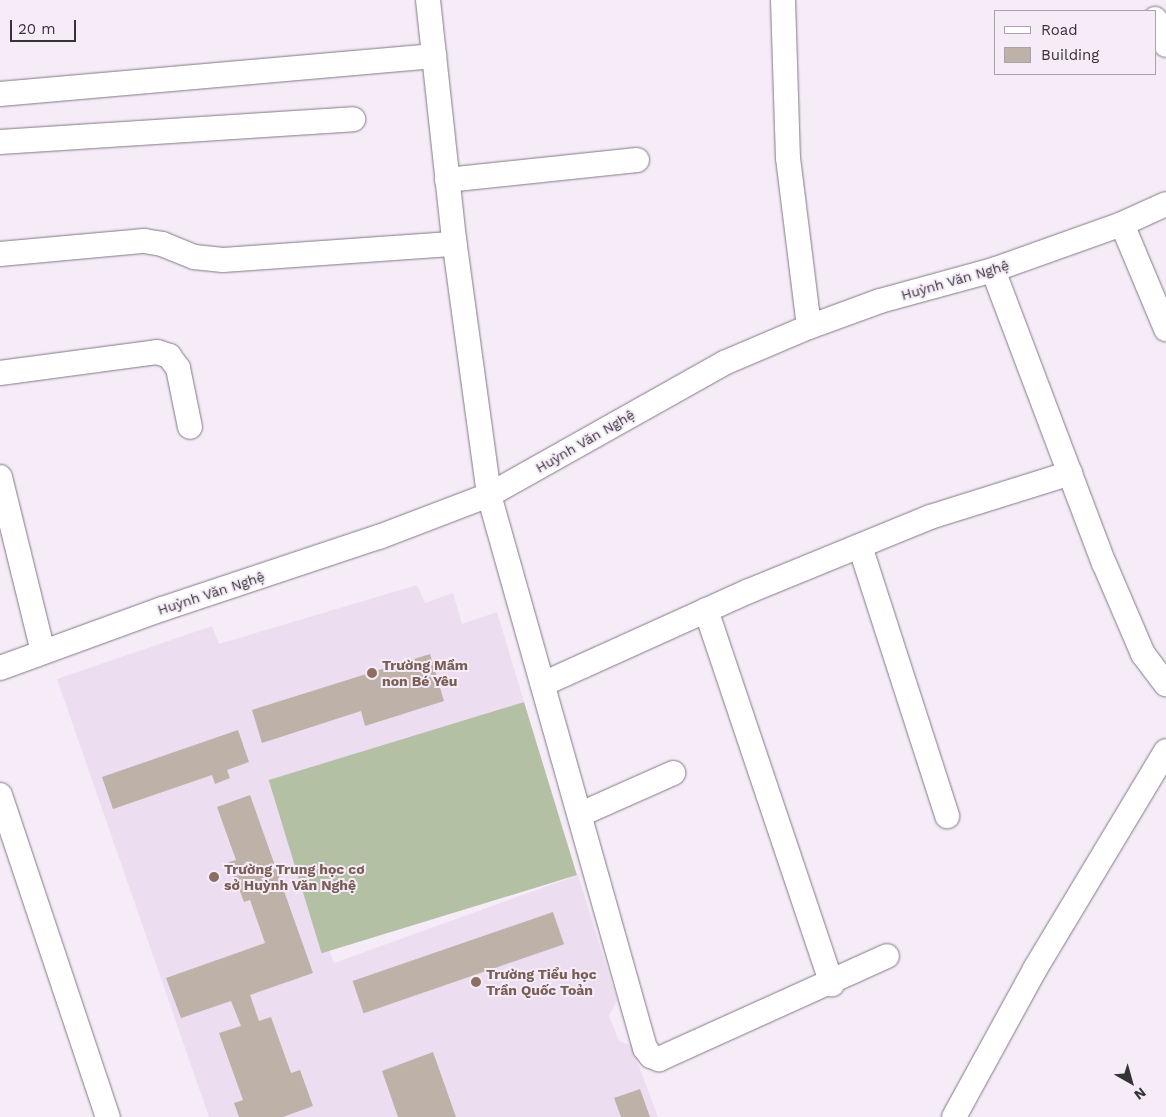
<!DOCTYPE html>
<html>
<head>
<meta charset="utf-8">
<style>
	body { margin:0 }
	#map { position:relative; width:1166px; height:1117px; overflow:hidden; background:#f5ecf8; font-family:"Work Sans",sans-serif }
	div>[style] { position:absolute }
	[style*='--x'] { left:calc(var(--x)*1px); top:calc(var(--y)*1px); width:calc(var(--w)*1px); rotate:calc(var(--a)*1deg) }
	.built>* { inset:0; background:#ecdef0 }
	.forest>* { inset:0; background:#b3c0a4; transform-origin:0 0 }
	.building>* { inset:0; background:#bdb1a8; transform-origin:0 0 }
	.roads { filter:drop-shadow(0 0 1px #817983) drop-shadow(0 0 1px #817983) }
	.street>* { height:24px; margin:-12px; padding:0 12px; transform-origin:12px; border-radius:12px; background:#fff }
	.dots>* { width:14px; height:14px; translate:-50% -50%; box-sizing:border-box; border:2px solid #f5ecf8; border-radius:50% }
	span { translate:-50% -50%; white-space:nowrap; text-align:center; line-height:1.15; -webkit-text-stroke:4px #f5ecf8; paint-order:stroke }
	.street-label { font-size:14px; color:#363337 }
	.education-label { font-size:14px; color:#785e54; font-weight:700 }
	.left { translate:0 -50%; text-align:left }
	.legend { position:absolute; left:994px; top:10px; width:162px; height:65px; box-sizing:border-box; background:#f5ecf8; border:1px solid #a9a2ab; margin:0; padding:6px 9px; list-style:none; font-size:15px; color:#363337 }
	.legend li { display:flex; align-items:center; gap:10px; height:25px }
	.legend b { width:25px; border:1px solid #a9a2ab }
	.north { position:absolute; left:1106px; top:1057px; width:50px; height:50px; -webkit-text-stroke:4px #f5ecf8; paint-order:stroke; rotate:142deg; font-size:14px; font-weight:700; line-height:20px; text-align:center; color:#363337 }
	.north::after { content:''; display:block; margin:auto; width:18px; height:22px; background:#363337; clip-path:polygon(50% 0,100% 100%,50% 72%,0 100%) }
	.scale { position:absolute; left:10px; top:20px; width:66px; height:22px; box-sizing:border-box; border:2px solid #363337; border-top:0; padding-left:6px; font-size:15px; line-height:18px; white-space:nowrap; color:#363337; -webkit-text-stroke:4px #f5ecf8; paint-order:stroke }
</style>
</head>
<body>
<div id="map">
	<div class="built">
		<i style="clip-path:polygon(417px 585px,425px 603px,453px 593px,462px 624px,497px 612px,524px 702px,272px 791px,334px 963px,578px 875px,617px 1001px,609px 1016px,619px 1041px,631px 1045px,658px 1117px,209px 1117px,57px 679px,212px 626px,219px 644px)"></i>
	</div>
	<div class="forest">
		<i style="left:524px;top:702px;width:181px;height:267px;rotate:73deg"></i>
	</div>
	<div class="building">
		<i style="clip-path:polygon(430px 654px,444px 701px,365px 726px,361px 711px,262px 743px,252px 710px)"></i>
		<i style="clip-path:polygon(238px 730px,249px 762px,227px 770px,230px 778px,215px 784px,212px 775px,113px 809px,102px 777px)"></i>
		<i style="clip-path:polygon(250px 795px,313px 973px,250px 995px,259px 1021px,271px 1017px,291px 1073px,300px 1070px,313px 1106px,283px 1117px,239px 1117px,234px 1103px,243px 1100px,219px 1033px,241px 1026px,231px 1001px,181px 1018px,166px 978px,265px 943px,250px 900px,244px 902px,229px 862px,236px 860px,217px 807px)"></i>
		<i style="left:553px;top:912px;width:34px;height:212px;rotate:71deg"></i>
		<i style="clip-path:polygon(433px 1052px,456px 1117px,398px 1117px,382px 1071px)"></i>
		<i style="clip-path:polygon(640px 1089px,650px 1117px,621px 1117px,614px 1098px)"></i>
	</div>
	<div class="roads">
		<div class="street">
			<i style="--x:428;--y:0;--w:240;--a:83.8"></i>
			<i style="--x:454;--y:239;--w:258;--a:82.2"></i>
			<i style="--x:489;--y:495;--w:575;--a:74.25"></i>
			<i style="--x:645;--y:1048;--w:10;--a:53"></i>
			<i style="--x:651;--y:1056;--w:9;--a:21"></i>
			<i style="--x:659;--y:1059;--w:250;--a:-24.3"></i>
			<i style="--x:783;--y:0;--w:158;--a:88.2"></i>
			<i style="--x:788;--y:158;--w:170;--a:82.9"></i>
			<i style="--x:1155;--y:19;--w:28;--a:67"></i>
			<i style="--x:0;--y:94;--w:436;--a:-5"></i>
			<i style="--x:0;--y:142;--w:354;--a:-3.7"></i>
			<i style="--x:447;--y:180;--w:191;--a:-6"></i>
			<i style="--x:1122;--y:224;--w:114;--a:67.3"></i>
			<i style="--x:0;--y:254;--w:145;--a:-5.2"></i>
			<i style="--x:144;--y:241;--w:18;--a:9"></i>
			<i style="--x:162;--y:244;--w:35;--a:22"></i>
			<i style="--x:194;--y:257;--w:29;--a:6"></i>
			<i style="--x:223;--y:260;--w:232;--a:-4"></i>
			<i style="--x:993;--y:270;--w:313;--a:69.3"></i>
			<i style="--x:1104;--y:563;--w:99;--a:66.8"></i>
			<i style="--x:1143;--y:654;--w:38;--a:53"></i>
			<i style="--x:0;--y:373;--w:158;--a:-7.6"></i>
			<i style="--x:157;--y:352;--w:13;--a:18"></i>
			<i style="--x:169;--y:356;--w:15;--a:53"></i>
			<i style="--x:178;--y:368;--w:60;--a:78.5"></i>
			<i style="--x:0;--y:477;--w:180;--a:76.2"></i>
			<i style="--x:860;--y:546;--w:284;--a:72.1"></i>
			<i style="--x:706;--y:610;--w:395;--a:71.4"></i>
			<i style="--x:0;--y:668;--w:172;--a:-20"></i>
			<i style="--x:162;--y:609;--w:229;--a:-18.4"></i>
			<i style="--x:379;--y:537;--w:118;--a:-20.9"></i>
			<i style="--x:489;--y:495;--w:270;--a:-29.3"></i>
			<i style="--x:724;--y:363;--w:92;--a:-23"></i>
			<i style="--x:809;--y:327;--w:76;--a:-20.1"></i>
			<i style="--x:880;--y:301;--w:117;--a:-15.3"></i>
			<i style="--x:993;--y:270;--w:137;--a:-19.6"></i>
			<i style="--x:1122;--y:224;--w:48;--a:-24.4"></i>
			<i style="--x:543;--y:684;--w:226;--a:-24.3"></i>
			<i style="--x:749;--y:591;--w:196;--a:-22.2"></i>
			<i style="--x:930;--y:517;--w:147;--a:-17.4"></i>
			<i style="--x:0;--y:795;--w:340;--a:71.5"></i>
			<i style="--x:581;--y:814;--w:101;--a:-24"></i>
			<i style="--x:954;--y:1117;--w:169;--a:-61.3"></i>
			<i style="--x:1035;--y:969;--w:254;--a:-59"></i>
		</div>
	</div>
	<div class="dots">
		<i style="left:372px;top:673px;background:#8d6e63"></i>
		<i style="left:214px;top:877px;background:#8d6e63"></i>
		<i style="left:476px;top:982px;background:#8d6e63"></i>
	</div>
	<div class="street-label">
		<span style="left:955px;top:280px;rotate:-16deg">Huỳnh Văn Nghệ</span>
		<span style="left:585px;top:441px;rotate:-30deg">Huỳnh Văn Nghệ</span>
		<span style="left:211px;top:593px;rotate:-18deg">Huỳnh Văn Nghệ</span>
	</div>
	<div class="education-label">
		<span class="left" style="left:382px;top:673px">Trường Mầm<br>non Bé Yêu</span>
		<span class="left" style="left:224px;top:877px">Trường Trung học cơ<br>sở Huỳnh Văn Nghệ</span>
		<span class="left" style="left:486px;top:982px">Trường Tiểu học<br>Trần Quốc Toản</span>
	</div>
	<ul class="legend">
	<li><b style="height:6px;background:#fff"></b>Road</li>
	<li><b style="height:14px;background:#bdb1a8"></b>Building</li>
	</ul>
	<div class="north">N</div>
	<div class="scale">20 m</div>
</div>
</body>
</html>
